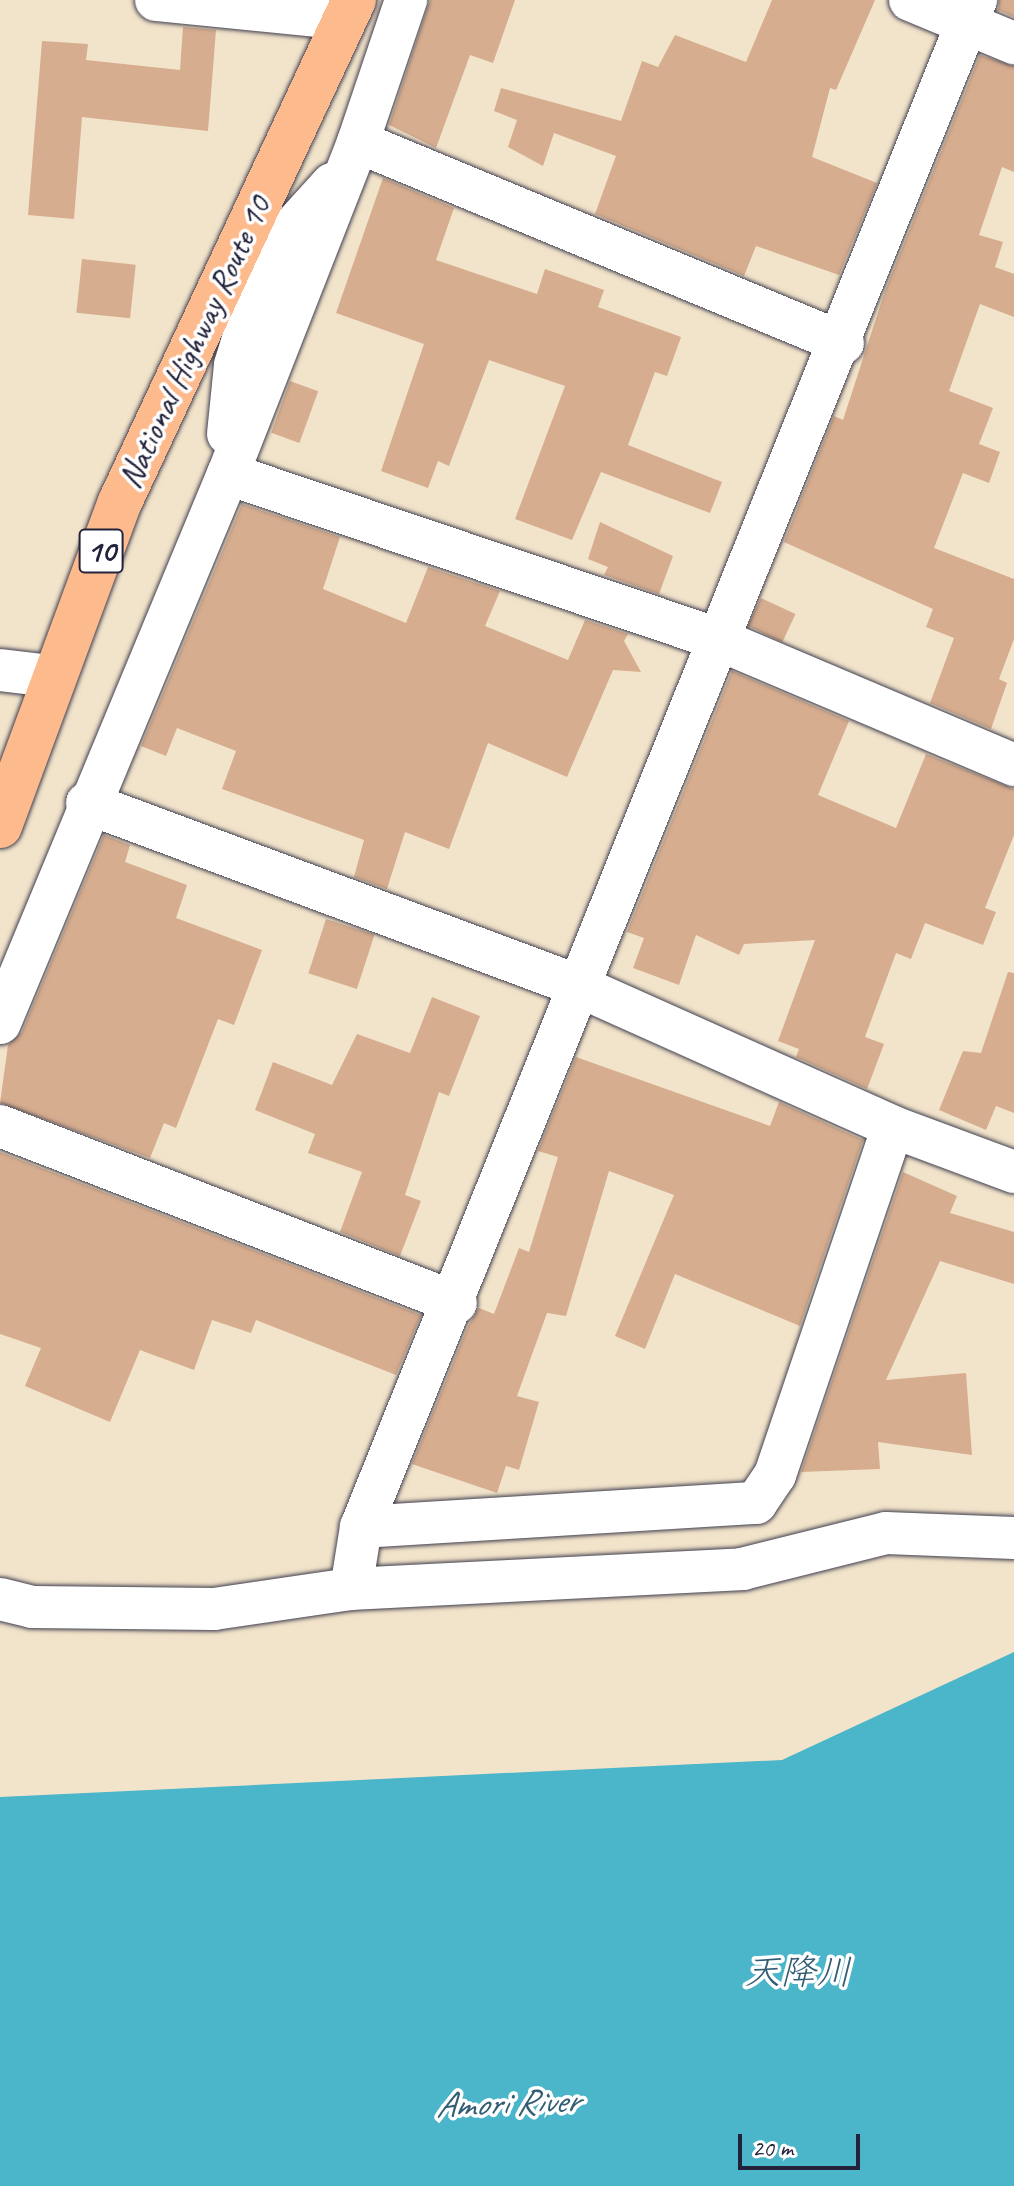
<!DOCTYPE html>
<html>
<head>
<meta charset="utf-8">
<style>
	body { margin:0 }
	#map { position:relative; width:1014px; height:2186px; overflow:hidden; background:#f2e4ca; font-family:Caveat,"Klee One",sans-serif }
	div>[style] { position:absolute }
	[style*='--x'] { left:calc(var(--x)*1px); top:calc(var(--y)*1px); width:calc(var(--w)*1px); rotate:calc(var(--a)*1deg) }
	.water>* { inset:0; background:#4bb5c9 }
	.building>* { inset:0; background:#d6ad8f; transform-origin:0 0 }
	.roads { filter:drop-shadow(0 0 2px #413f50) drop-shadow(0 0 2px #413f50) }
	.street>* { height:42px; margin:-21px; padding:0 21px; transform-origin:21px; border-radius:21px; background:#fff }
	.highway>* { height:44px; margin:-22px; padding:0 22px; transform-origin:22px; border-radius:22px; background:#fcba8d }
	span { translate:-50% -50%; white-space:nowrap; text-align:center; line-height:1.15; -webkit-text-stroke:7px #fff; paint-order:stroke }
	.shield-label span { padding:2px 6px; background:#fff; border:2px solid; border-radius:6px; -webkit-text-stroke-width:0 }
	.shield-label { font-size:32px; color:#22223b; font-weight:700 }
	.street-label { font-size:34px; color:#22223b }
	.water-label { font-size:36px; color:#325d74; font-style:italic }
	.scale { position:absolute; left:738px; top:2134px; width:122px; height:36px; box-sizing:border-box; border:4px solid #22223b; border-top:0; padding-left:10px; font-size:24px; line-height:28px; white-space:nowrap; color:#22223b; -webkit-text-stroke:6px #fff; paint-order:stroke }
</style>
</head>
<body>
<div id="map">
	<div class="water">
		<i style="clip-path:polygon(1014px 1652px,1014px 2186px,0 2186px,0 1797px,782px 1760px)"></i>
	</div>
	<div class="building">
		<i style="clip-path:polygon(430px 0,515px 0,493px 63px,470px 55px,436px 148px,389px 125px)"></i>
		<i style="clip-path:polygon(772px 0,875px 0,836px 90px,830px 88px,812px 157px,877px 183px,839px 275px,756px 246px,744px 276px,595px 214px,616px 156px,554px 133px,543px 166px,508px 147px,517px 120px,494px 111px,501px 88px,621px 121px,642px 61px,658px 67px,675px 35px,746px 62px)"></i>
		<i style="clip-path:polygon(999px 0,1014px 0,1014px 17px,998px 10px)"></i>
		<i style="clip-path:polygon(183px 27px,216px 30px,208px 131px,82px 117px,74px 219px,28px 215px,42px 41px,88px 44px,86px 60px,180px 70px)"></i>
		<i style="clip-path:polygon(980px 55px,1014px 66px,1014px 172px,1002px 167px,979px 235px,1003px 242px,995px 267px,1014px 274px,1014px 317px,980px 304px,949px 391px,993px 408px,979px 444px,1000px 452px,989px 483px,963px 473px,934px 548px,1014px 579px,1014px 639px,999px 679px,1007px 683px,991px 729px,930px 703px,954px 638px,926px 627px,933px 609px,784px 542px,834px 416px,843px 420px,885px 291px)"></i>
		<i style="clip-path:polygon(383px 178px,454px 208px,436px 260px,537px 294px,545px 269px,604px 290px,598px 307px,681px 337px,667px 376px,655px 372px,628px 445px,722px 482px,710px 513px,601px 472px,572px 540px,515px 519px,565px 386px,489px 360px,449px 466px,438px 461px,428px 488px,381px 471px,424px 344px,336px 313px)"></i>
		<i style="left:82px;top:259px;width:54px;height:54px;rotate:6deg"></i>
		<i style="left:290px;top:381px;width:30px;height:55px;rotate:20deg"></i>
		<i style="clip-path:polygon(242px 504px,340px 537px,323px 589px,406px 623px,428px 567px,500px 591px,485px 626px,568px 660px,585px 620px,628px 634px,624px 641px,641px 672px,613px 670px,567px 777px,488px 743px,449px 849px,405px 832px,387px 889px,354px 877px,364px 840px,222px 789px,236px 751px,177px 728px,166px 756px,141px 746px)"></i>
		<i style="clip-path:polygon(600px 522px,673px 556px,659px 594px,604px 575px,608px 567px,588px 559px)"></i>
		<i style="left:761px;top:598px;width:38px;height:31px;rotate:25deg"></i>
		<i style="clip-path:polygon(732px 671px,849px 721px,818px 795px,896px 828px,926px 754px,1014px 789px,1014px 835px,985px 908px,996px 912px,983px 945px,925px 923px,911px 959px,896px 953px,865px 1037px,884px 1044px,867px 1089px,796px 1057px,799px 1049px,778px 1041px,815px 940px,744px 944px,739px 955px,696px 935px,679px 985px,633px 968px,644px 938px,627px 932px)"></i>
		<i style="clip-path:polygon(104px 835px,130px 845px,125px 862px,187px 885px,176px 918px,262px 950px,234px 1025px,218px 1019px,176px 1128px,164px 1123px,150px 1158px,0 1103px,8px 1045px,22px 1032px)"></i>
		<i style="left:326px;top:919px;width:51px;height:57px;rotate:18deg"></i>
		<i style="clip-path:polygon(1008px 972px,1014px 973px,1014px 1113px,996px 1106px,986px 1130px,939px 1110px,963px 1051px,981px 1053px)"></i>
		<i style="clip-path:polygon(432px 997px,480px 1016px,449px 1096px,439px 1092px,405px 1195px,421px 1201px,400px 1256px,340px 1232px,362px 1172px,308px 1153px,315px 1134px,255px 1110px,273px 1062px,332px 1085px,357px 1034px,410px 1053px)"></i>
		<i style="clip-path:polygon(576px 1057px,770px 1126px,779px 1102px,863px 1140px,800px 1326px,675px 1274px,645px 1349px,615px 1336px,674px 1195px,609px 1171px,566px 1316px,547px 1313px,517px 1396px,539px 1402px,519px 1470px,506px 1466px,497px 1493px,412px 1464px,468px 1326px,479px 1308px,494px 1314px,519px 1248px,529px 1252px,558px 1157px,538px 1151px)"></i>
		<i style="clip-path:polygon(0 1152px,421px 1315px,396px 1375px,256px 1320px,251px 1333px,212px 1320px,194px 1370px,140px 1350px,110px 1422px,25px 1386px,41px 1348px,0 1334px)"></i>
		<i style="clip-path:polygon(903px 1172px,957px 1196px,950px 1213px,1014px 1232px,1014px 1284px,940px 1261px,886px 1380px,966px 1373px,972px 1455px,878px 1442px,880px 1469px,801px 1472px)"></i>
	</div>
	<div class="roads">
		<div class="street">
			<i style="--x:156;--y:0;--w:190;--a:5.7"></i>
			<i style="--x:910;--y:0;--w:113;--a:22.5"></i>
			<i style="--x:358;--y:142;--w:525;--a:22.51"></i>
			<i style="--x:228;--y:434;--w:69;--a:-84.2"></i>
			<i style="--x:235;--y:365;--w:65;--a:-73"></i>
			<i style="--x:254;--y:303;--w:85;--a:-62.8"></i>
			<i style="--x:293;--y:227;--w:58;--a:-47.8"></i>
			<i style="--x:228;--y:474;--w:514;--a:18.61"></i>
			<i style="--x:715;--y:638;--w:325;--a:23"></i>
			<i style="--x:0;--y:670;--w:50;--a:6.8"></i>
			<i style="--x:87;--y:803;--w:522;--a:20.41"></i>
			<i style="--x:576;--y:985;--w:347;--a:24.1"></i>
			<i style="--x:893;--y:1127;--w:129;--a:20.4"></i>
			<i style="--x:0;--y:1023;--w:594;--a:-67.45"></i>
			<i style="--x:228;--y:474;--w:357;--a:-68.6"></i>
			<i style="--x:358;--y:142;--w:150;--a:-71.3"></i>
			<i style="--x:0;--y:1126;--w:489;--a:21.2"></i>
			<i style="--x:361;--y:1527;--w:396;--a:-3.5"></i>
			<i style="--x:756;--y:1503;--w:34;--a:-56"></i>
			<i style="--x:775;--y:1475;--w:367;--a:-71.3"></i>
			<i style="--x:351;--y:1589;--w:63;--a:-80.8"></i>
			<i style="--x:361;--y:1527;--w:1646;--a:-68.06"></i>
			<i style="--x:0;--y:1599;--w:33;--a:14"></i>
			<i style="--x:32;--y:1607;--w:182;--a:0.6"></i>
			<i style="--x:214;--y:1609;--w:138;--a:-8.3"></i>
			<i style="--x:351;--y:1589;--w:392;--a:-2.9"></i>
			<i style="--x:742;--y:1569;--w:148;--a:-14"></i>
			<i style="--x:886;--y:1533;--w:128;--a:2.2"></i>
		</div>
		<div class="highway">
			<i style="--x:0;--y:826;--w:346;--a:-69.7"></i>
			<i style="--x:120;--y:502;--w:554;--a:-65.01"></i>
		</div>
	</div>
	<div class="shield-label">
		<span style="left:101px;top:551px">10</span>
	</div>
	<div class="street-label">
		<span style="left:194px;top:342px;rotate:-65deg">National Highway Route 10</span>
	</div>
	<div class="water-label">
		<span style="left:798px;top:1973px">天降川</span>
		<span style="left:507px;top:2103px;rotate:-2deg">Amori River</span>
	</div>
	<div class="scale">20 m</div>
</div>
</body>
</html>
